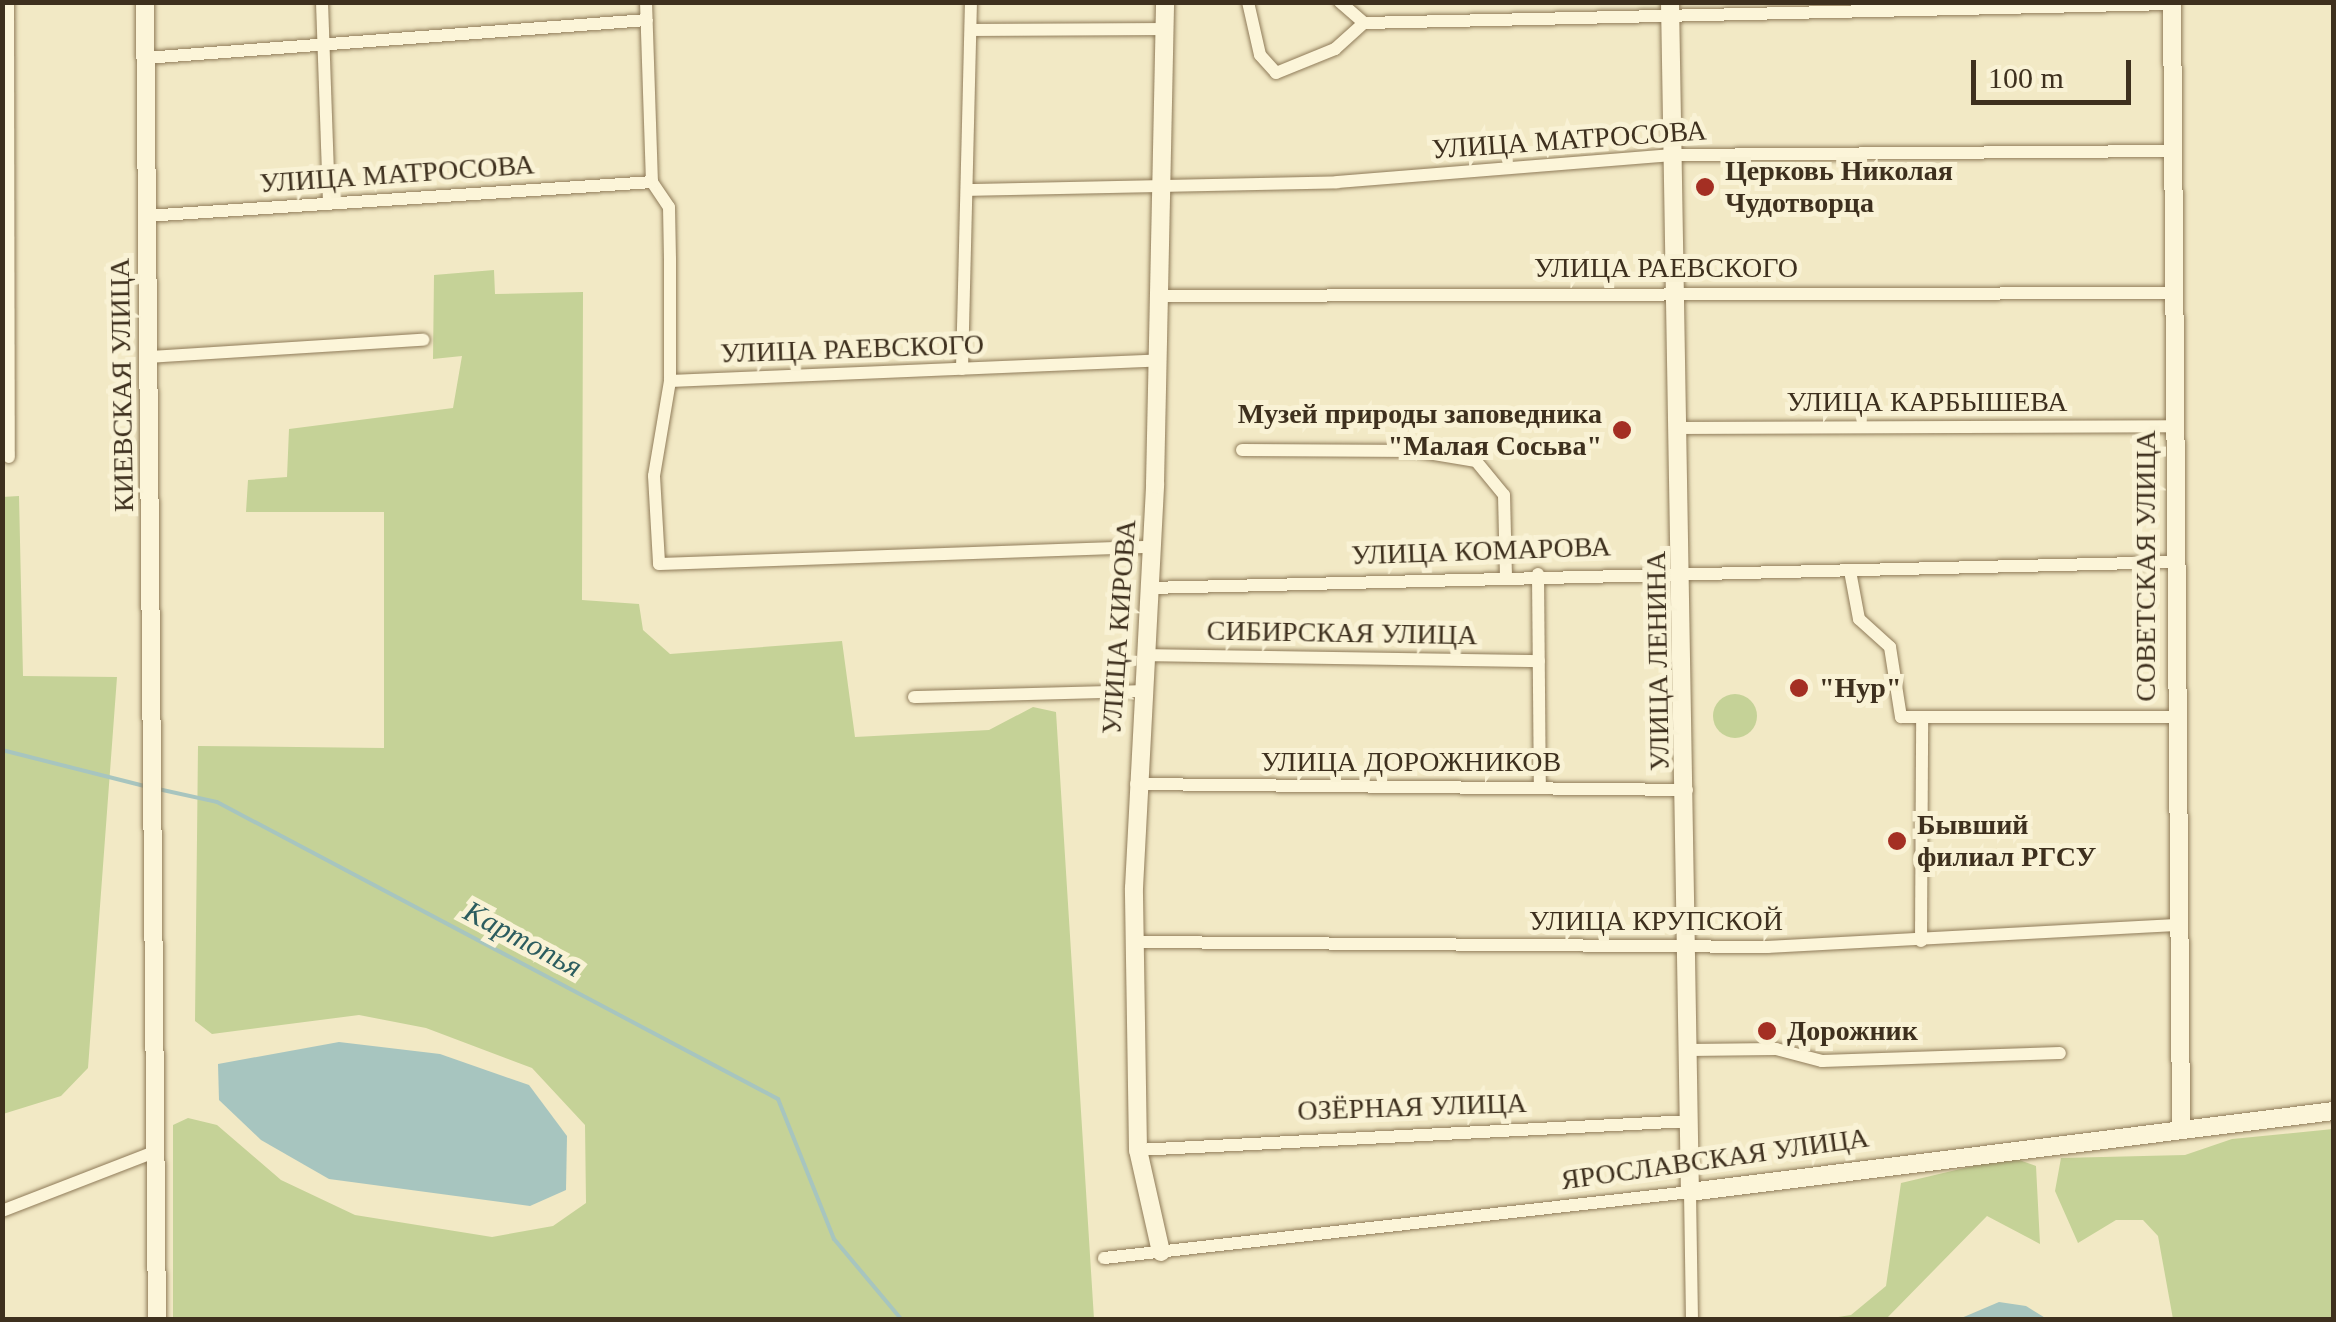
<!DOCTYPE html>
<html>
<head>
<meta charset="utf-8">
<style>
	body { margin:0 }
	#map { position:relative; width:2336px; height:1322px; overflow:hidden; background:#f2e9c5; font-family:Georgia,serif }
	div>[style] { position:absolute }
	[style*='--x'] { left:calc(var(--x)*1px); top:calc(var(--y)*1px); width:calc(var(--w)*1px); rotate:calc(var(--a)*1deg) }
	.green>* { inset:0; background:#c5d297 }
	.round { border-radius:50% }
	.water>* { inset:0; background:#a7c5bf }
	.stream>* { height:4px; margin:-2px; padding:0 2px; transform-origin:2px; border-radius:2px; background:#a7c5bf }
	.roads { filter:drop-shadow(0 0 2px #8f7b59) drop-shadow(0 0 2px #8f7b59) }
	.street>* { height:12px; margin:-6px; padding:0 6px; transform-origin:6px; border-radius:6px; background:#fcf5d9 }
	.secondary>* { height:18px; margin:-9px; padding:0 9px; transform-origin:9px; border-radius:9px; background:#fcf5d9 }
	.dots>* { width:28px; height:28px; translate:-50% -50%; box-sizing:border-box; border:5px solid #f9f2d5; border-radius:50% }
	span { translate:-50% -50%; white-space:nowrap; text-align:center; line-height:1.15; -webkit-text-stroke:10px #f9f2d5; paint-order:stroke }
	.street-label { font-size:28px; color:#3e301e }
	.poi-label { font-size:28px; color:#3e301e; font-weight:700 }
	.left { translate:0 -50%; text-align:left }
	.right { translate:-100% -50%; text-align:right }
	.water-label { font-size:30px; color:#2c5d5f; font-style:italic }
	.frame { position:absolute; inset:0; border:5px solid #3e301e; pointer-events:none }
	.scale { position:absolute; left:1971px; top:60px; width:160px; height:45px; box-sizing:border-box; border:5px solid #3e301e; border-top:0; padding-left:12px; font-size:30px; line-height:35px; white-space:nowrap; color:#3e301e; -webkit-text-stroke:8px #f9f2d5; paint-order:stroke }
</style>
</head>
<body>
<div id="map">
	<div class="green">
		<i style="clip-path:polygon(494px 270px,495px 294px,583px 292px,582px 600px,639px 604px,643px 630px,670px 654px,842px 641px,855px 737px,989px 730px,1033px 707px,1056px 712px,1094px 1319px,173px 1319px,173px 1125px,188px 1118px,217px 1125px,281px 1180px,355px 1215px,492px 1237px,553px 1226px,586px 1203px,585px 1125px,532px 1068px,426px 1028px,359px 1015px,212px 1034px,195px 1021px,198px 746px,384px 748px,384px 512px,246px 512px,248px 480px,287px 477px,289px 429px,453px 408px,462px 356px,433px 359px,434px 275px)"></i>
		<i style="clip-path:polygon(19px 496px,23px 676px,117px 677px,88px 1068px,61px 1096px,3px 1114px,2px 497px)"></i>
		<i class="round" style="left:1713px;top:694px;width:44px;height:44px"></i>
		<i style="clip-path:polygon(2333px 1129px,2333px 1319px,2173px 1319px,2158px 1236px,2143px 1220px,2116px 1220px,2078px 1243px,2055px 1191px,2061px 1158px,2185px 1155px,2232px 1139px)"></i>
		<i style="clip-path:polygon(2011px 1157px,2036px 1166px,2040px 1244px,1987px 1216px,1886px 1319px,1819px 1320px,1851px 1315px,1886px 1286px,1901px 1183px)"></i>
	</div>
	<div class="water">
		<i style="clip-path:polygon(339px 1042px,440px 1054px,529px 1085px,567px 1136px,566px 1190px,530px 1206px,329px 1179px,261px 1140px,219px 1100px,218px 1064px)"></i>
		<i style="clip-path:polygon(1999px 1302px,2026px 1306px,2047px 1319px,1959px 1319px)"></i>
	</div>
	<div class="stream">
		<i style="--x:2;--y:750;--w:151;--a:14.2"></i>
		<i style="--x:158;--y:789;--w:60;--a:12.4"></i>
		<i style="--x:217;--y:802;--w:635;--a:27.9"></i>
		<i style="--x:778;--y:1099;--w:151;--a:68.2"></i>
		<i style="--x:834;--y:1239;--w:106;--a:50"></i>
	</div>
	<div class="roads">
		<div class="street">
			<i style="--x:8;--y:2;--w:455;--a:89.9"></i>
			<i style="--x:322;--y:2;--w:202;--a:88"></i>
			<i style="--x:646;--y:2;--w:180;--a:88.1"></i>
			<i style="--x:652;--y:182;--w:30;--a:56"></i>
			<i style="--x:669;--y:207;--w:52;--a:88.9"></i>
			<i style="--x:670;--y:259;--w:122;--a:90"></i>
			<i style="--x:670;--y:381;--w:96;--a:99.6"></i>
			<i style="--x:654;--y:476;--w:88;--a:86.7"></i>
			<i style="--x:659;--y:564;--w:493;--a:-2"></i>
			<i style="--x:1248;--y:2;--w:54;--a:77.2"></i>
			<i style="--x:1260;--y:55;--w:24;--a:48"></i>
			<i style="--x:1276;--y:73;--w:64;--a:-22.1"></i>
			<i style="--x:1335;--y:49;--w:39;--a:-42"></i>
			<i style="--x:1340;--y:2;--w:32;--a:41"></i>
			<i style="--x:1364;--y:23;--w:808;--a:-1.35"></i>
			<i style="--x:972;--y:30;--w:192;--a:-0.3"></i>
			<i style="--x:145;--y:58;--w:503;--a:-4.33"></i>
			<i style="--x:968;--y:190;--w:369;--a:-1.2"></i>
			<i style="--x:1337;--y:182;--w:337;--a:-4.6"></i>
			<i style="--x:1673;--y:155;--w:501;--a:-0.46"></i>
			<i style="--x:146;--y:216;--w:507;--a:-3.84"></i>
			<i style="--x:1159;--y:296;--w:1015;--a:-0.17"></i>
			<i style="--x:149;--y:357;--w:275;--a:-3.6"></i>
			<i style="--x:962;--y:369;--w:367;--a:-88.6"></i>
			<i style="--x:670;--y:381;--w:487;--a:-2.4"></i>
			<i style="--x:1680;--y:428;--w:493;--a:-0.2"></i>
			<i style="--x:1242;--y:450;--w:174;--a:0.3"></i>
			<i style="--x:1416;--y:451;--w:61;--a:9.5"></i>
			<i style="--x:1476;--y:461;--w:44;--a:50.5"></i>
			<i style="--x:1504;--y:495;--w:80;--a:88.6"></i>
			<i style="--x:1850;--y:571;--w:49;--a:79.4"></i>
			<i style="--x:1859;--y:619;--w:42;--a:42.1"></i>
			<i style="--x:1890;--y:647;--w:71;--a:81.1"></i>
			<i style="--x:1901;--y:717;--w:273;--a:0"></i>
			<i style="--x:1538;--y:574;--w:213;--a:89.5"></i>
			<i style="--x:1149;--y:588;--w:1025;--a:-1.45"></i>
			<i style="--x:1145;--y:655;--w:394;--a:0.9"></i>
			<i style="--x:914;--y:697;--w:228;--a:-1.5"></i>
			<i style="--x:1136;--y:784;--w:551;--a:0.62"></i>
			<i style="--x:1921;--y:941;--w:219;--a:-89.7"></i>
			<i style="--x:1136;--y:942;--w:632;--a:0.45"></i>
			<i style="--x:1768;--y:947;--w:407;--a:-3.1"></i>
			<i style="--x:1689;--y:1050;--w:87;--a:-0.7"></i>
			<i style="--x:1776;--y:1049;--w:48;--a:14.6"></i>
			<i style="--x:1822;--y:1061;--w:238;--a:-1.9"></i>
			<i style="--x:1138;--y:1150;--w:553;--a:-3.01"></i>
			<i style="--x:2;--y:1211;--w:166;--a:-21.2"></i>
			<i style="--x:1104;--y:1258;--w:590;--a:-6.43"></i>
			<i style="--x:1690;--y:1192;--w:128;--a:89.1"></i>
		</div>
		<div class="secondary">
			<i style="--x:145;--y:2;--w:1318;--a:89.48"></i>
			<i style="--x:1670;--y:2;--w:1190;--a:89.04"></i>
			<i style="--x:1690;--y:1192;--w:649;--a:-7.17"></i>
			<i style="--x:2172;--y:2;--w:1127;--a:89.54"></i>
			<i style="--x:1161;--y:1252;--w:105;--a:-102.7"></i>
			<i style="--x:1138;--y:1150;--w:262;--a:-90.9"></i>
			<i style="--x:1134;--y:888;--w:405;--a:-87"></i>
			<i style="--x:1155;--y:484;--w:482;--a:-88.8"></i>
		</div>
	</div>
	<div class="dots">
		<i style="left:1705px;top:187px;background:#a42f23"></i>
		<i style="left:1622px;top:430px;background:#a42f23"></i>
		<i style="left:1799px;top:688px;background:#a42f23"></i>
		<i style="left:1897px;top:841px;background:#a42f23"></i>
		<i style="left:1767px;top:1031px;background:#a42f23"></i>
	</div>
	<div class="street-label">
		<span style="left:1569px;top:140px;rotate:-4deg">УЛИЦА МАТРОСОВА</span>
		<span style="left:397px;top:174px;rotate:-4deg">УЛИЦА МАТРОСОВА</span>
		<span style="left:1666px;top:268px">УЛИЦА РАЕВСКОГО</span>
		<span style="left:852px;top:349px;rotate:-2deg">УЛИЦА РАЕВСКОГО</span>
		<span style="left:122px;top:385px;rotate:-91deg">КИЕВСКАЯ УЛИЦА</span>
		<span style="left:1927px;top:402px">УЛИЦА КАРБЫШЕВА</span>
		<span style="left:1481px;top:551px;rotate:-2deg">УЛИЦА КОМАРОВА</span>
		<span style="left:2146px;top:566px;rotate:-90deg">СОВЕТСКАЯ УЛИЦА</span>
		<span style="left:1119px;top:627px;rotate:-86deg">УЛИЦА КИРОВА</span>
		<span style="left:1342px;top:633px;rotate:1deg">СИБИРСКАЯ УЛИЦА</span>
		<span style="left:1658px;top:661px;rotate:-91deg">УЛИЦА ЛЕНИНА</span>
		<span style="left:1411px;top:762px">УЛИЦА ДОРОЖНИКОВ</span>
		<span style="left:1656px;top:921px">УЛИЦА КРУПСКОЙ</span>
		<span style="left:1412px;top:1107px;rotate:-2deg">ОЗЁРНАЯ УЛИЦА</span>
		<span style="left:1715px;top:1159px;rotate:-8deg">ЯРОСЛАВСКАЯ УЛИЦА</span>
	</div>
	<div class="poi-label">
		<span class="left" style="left:1725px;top:187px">Церковь Николая<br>Чудотворца</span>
		<span class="right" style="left:1602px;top:430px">Музей природы заповедника<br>"Малая Сосьва"</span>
		<span class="left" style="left:1819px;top:688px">"Нур"</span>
		<span class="left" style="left:1917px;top:841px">Бывший<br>филиал РГСУ</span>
		<span class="left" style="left:1787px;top:1031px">Дорожник</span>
	</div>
	<div class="water-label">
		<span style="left:523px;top:939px;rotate:28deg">Картопья</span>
	</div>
	<div class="frame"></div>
	<div class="scale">100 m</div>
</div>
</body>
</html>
